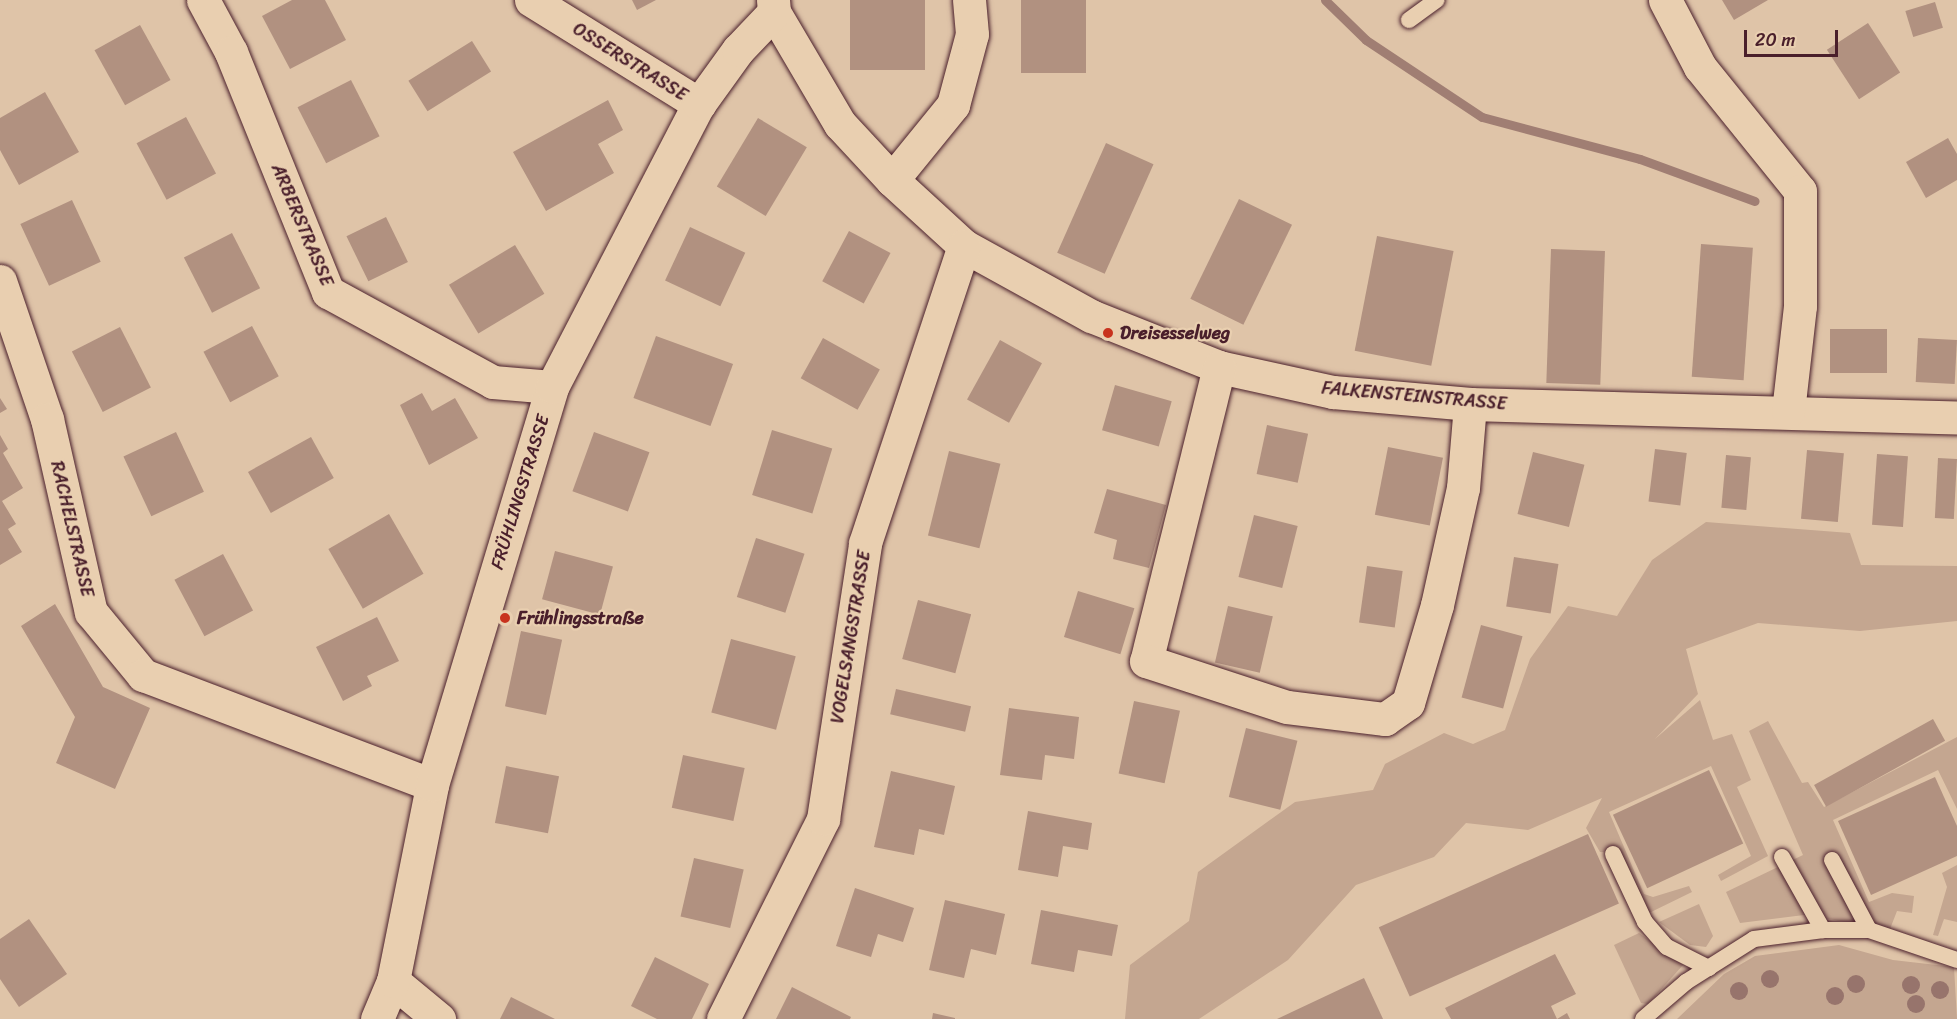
<!DOCTYPE html>
<html>
<head>
<meta charset="utf-8">
<style>
	body { margin:0 }
	#map { position:relative; width:1957px; height:1019px; overflow:hidden; background:#dfc4a8; font-family:Sriracha,sans-serif }
	div>[style] { position:absolute }
	[style*='--x'] { left:calc(var(--x)*1px); top:calc(var(--y)*1px); width:calc(var(--w)*1px); rotate:calc(var(--a)*1deg) }
	.green>* { inset:0; background:#c4a690 }
	.stream>* { height:9px; margin:-4.5px; padding:0 4.5px; transform-origin:4.5px; border-radius:4.5px; background:#a07e73 }
	.building>* { inset:0; background:#b19180; transform-origin:0 0 }
	.roads { filter:drop-shadow(0 0 2px #4a1f2b) drop-shadow(0 0 2px #4a1f2b) }
	.lane>* { height:16px; margin:-8px; padding:0 8px; transform-origin:8px; border-radius:8px; background:#e9cfb0 }
	.street>* { height:33px; margin:-16.5px; padding:0 16.5px; transform-origin:16.5px; border-radius:16.5px; background:#e9cfb0 }
	.trees>* { width:18px; height:18px; margin:-9px; border-radius:50%; background:#97746c }
	.dots>* { width:16px; height:16px; translate:-50% -50%; box-sizing:border-box; border:3px solid #e9cfb0; border-radius:50% }
	span { translate:-50% -50%; white-space:nowrap; text-align:center; line-height:1.15; -webkit-text-stroke:4.5px #e9cfb0; paint-order:stroke }
	.street-label { font-size:18px; color:#4a1f2b }
	.poi-label { font-size:18px; color:#4a1f2b; font-weight:700 }
	.left { translate:0 -50%; text-align:left }
	.scale { position:absolute; left:1744px; top:30px; width:94px; height:27px; box-sizing:border-box; border:3px solid #4a1f2b; border-top:0; padding-left:8px; font-size:18px; line-height:21px; white-space:nowrap; color:#4a1f2b; -webkit-text-stroke:4px #e9cfb0; paint-order:stroke }
</style>
</head>
<body>
<div id="map">
	<div class="green">
		<i style="clip-path:polygon(1706px 522px,1850px 533px,1861px 565px,1957px 566px,1957px 621px,1860px 631px,1758px 623px,1686px 649px,1698px 694px,1655px 739px,1700px 700px,1713px 740px,1732px 734px,1751px 780px,1737px 787px,1768px 856px,1721px 881px,1718px 875px,1751px 856px,1711px 766px,1609px 812px,1644px 894px,1653px 897px,1689px 886px,1692px 892px,1649px 913px,1620px 853px,1600px 852px,1586px 828px,1602px 798px,1528px 830px,1466px 823px,1434px 857px,1356px 885px,1288px 960px,1199px 1019px,1125px 1019px,1130px 965px,1189px 921px,1198px 872px,1295px 802px,1373px 790px,1385px 764px,1444px 733px,1473px 744px,1505px 730px,1530px 659px,1568px 606px,1617px 616px,1652px 560px)"></i>
		<i style="clip-path:polygon(1768px 721px,1802px 783px,1808px 782px,1824px 807px,1957px 737px,1957px 809px,1938px 770px,1833px 820px,1869px 902px,1892px 893px,1914px 896px,1912px 913px,1897px 911px,1890px 929px,1804px 915px,1740px 923px,1726px 892px,1803px 855px,1749px 731px)"></i>
		<i style="clip-path:polygon(1957px 865px,1957px 922px,1944px 919px,1938px 936px,1933px 935px,1947px 887px,1942px 873px)"></i>
		<i style="clip-path:polygon(1699px 904px,1713px 936px,1706px 947px,1690px 945px,1659px 922px)"></i>
		<i style="clip-path:polygon(1639px 933px,1683px 965px,1648px 1004px,1641px 1003px,1614px 945px)"></i>
		<i style="clip-path:polygon(1839px 945px,1893px 960px,1954px 967px,1957px 1019px,1677px 1019px,1724px 974px,1755px 956px)"></i>
	</div>
	<div class="stream">
		<i style="--x:1325;--y:0;--w:57;--a:44.3"></i>
		<i style="--x:1366;--y:40;--w:139;--a:33.6"></i>
		<i style="--x:1482;--y:117;--w:163;--a:14.9"></i>
		<i style="--x:1640;--y:159;--w:122;--a:20.1"></i>
	</div>
	<div class="building">
		<i style="clip-path:polygon(292px 0,325px 0,346px 40px,290px 69px,262px 16px)"></i>
		<i style="clip-path:polygon(632px 0,656px 0,637px 10px)"></i>
		<i style="left:850px;top:0;width:75px;height:70px"></i>
		<i style="left:1021px;top:0;width:65px;height:73px"></i>
		<i style="clip-path:polygon(1722px 0,1768px 0,1734px 20px)"></i>
		<i style="left:1935px;top:2px;width:27px;height:31px;rotate:73deg"></i>
		<i style="left:1868px;top:23px;width:59px;height:49px;rotate:57deg"></i>
		<i style="left:140px;top:25px;width:63px;height:52px;rotate:61deg"></i>
		<i style="left:472px;top:41px;width:36px;height:75px;rotate:58deg"></i>
		<i style="left:351px;top:80px;width:63px;height:60px;rotate:63deg"></i>
		<i style="clip-path:polygon(45px 92px,79px 152px,19px 185px,0 150px,0 118px)"></i>
		<i style="clip-path:polygon(608px 100px,623px 130px,598px 144px,614px 173px,546px 211px,513px 152px)"></i>
		<i style="left:186px;top:117px;width:64px;height:56px;rotate:62deg"></i>
		<i style="left:758px;top:118px;width:57px;height:80px;rotate:31deg"></i>
		<i style="clip-path:polygon(1948px 138px,1957px 154px,1957px 180px,1926px 198px,1906px 162px)"></i>
		<i style="left:1106px;top:143px;width:52px;height:120px;rotate:24deg"></i>
		<i style="left:1239px;top:199px;width:59px;height:111px;rotate:26deg"></i>
		<i style="left:72px;top:200px;width:68px;height:57px;rotate:65deg"></i>
		<i style="left:386px;top:217px;width:50px;height:44px;rotate:64deg"></i>
		<i style="left:690px;top:227px;width:61px;height:59px;rotate:25deg"></i>
		<i style="left:849px;top:231px;width:47px;height:57px;rotate:28deg"></i>
		<i style="left:232px;top:233px;width:62px;height:54px;rotate:63deg"></i>
		<i style="left:1377px;top:236px;width:78px;height:117px;rotate:11deg"></i>
		<i style="left:1701px;top:244px;width:52px;height:133px;rotate:4deg"></i>
		<i style="left:515px;top:245px;width:57px;height:77px;rotate:59deg"></i>
		<i style="left:1551px;top:249px;width:54px;height:134px;rotate:2deg"></i>
		<i style="left:252px;top:326px;width:57px;height:55px;rotate:62deg"></i>
		<i style="left:120px;top:327px;width:68px;height:54px;rotate:63deg"></i>
		<i style="left:1830px;top:329px;width:57px;height:44px"></i>
		<i style="left:656px;top:336px;width:82px;height:66px;rotate:20deg"></i>
		<i style="left:823px;top:338px;width:65px;height:46px;rotate:29deg"></i>
		<i style="left:1918px;top:338px;width:39px;height:44px;rotate:3deg"></i>
		<i style="left:1000px;top:340px;width:48px;height:68px;rotate:29deg"></i>
		<i style="left:1115px;top:385px;width:59px;height:47px;rotate:16deg"></i>
		<i style="clip-path:polygon(422px 393px,432px 411px,455px 398px,478px 438px,429px 465px,400px 405px)"></i>
		<i style="clip-path:polygon(0 398px,7px 409px,0 413px)"></i>
		<i style="left:1267px;top:425px;width:42px;height:50px;rotate:12deg"></i>
		<i style="left:772px;top:430px;width:63px;height:68px;rotate:17deg"></i>
		<i style="left:176px;top:432px;width:66px;height:58px;rotate:65deg"></i>
		<i style="left:594px;top:432px;width:59px;height:63px;rotate:20deg"></i>
		<i style="clip-path:polygon(0 435px,8px 449px,3px 453px,23px 488px,2px 501px,16px 524px,8px 529px,22px 552px,0 565px)"></i>
		<i style="left:311px;top:437px;width:47px;height:72px;rotate:61deg"></i>
		<i style="left:1388px;top:447px;width:56px;height:69px;rotate:11deg"></i>
		<i style="left:1655px;top:449px;width:32px;height:53px;rotate:7deg"></i>
		<i style="left:1807px;top:450px;width:37px;height:69px;rotate:5deg"></i>
		<i style="left:949px;top:451px;width:53px;height:87px;rotate:14deg"></i>
		<i style="left:1533px;top:452px;width:53px;height:64px;rotate:14deg"></i>
		<i style="left:1877px;top:454px;width:31px;height:71px;rotate:4deg"></i>
		<i style="left:1726px;top:455px;width:25px;height:53px;rotate:5deg"></i>
		<i style="left:1938px;top:458px;width:19px;height:60px;rotate:3deg"></i>
		<i style="clip-path:polygon(1107px 489px,1166px 505px,1149px 568px,1113px 559px,1117px 540px,1094px 533px)"></i>
		<i style="left:389px;top:514px;width:69px;height:70px;rotate:60deg"></i>
		<i style="left:1254px;top:515px;width:45px;height:64px;rotate:14deg"></i>
		<i style="left:756px;top:538px;width:51px;height:62px;rotate:18deg"></i>
		<i style="left:555px;top:551px;width:60px;height:50px;rotate:15deg"></i>
		<i style="left:223px;top:554px;width:64px;height:55px;rotate:62deg"></i>
		<i style="left:1514px;top:557px;width:45px;height:50px;rotate:9deg"></i>
		<i style="left:1367px;top:566px;width:36px;height:57px;rotate:8deg"></i>
		<i style="left:1078px;top:591px;width:59px;height:48px;rotate:17deg"></i>
		<i style="left:918px;top:600px;width:55px;height:61px;rotate:15deg"></i>
		<i style="clip-path:polygon(55px 604px,103px 687px,150px 708px,115px 789px,56px 763px,75px 717px,21px 626px)"></i>
		<i style="left:1228px;top:606px;width:46px;height:58px;rotate:13deg"></i>
		<i style="clip-path:polygon(377px 617px,399px 661px,367px 676px,372px 686px,343px 701px,316px 647px)"></i>
		<i style="left:1481px;top:625px;width:43px;height:75px;rotate:15deg"></i>
		<i style="left:521px;top:631px;width:42px;height:77px;rotate:12deg"></i>
		<i style="left:731px;top:639px;width:67px;height:76px;rotate:15deg"></i>
		<i style="left:896px;top:689px;width:77px;height:26px;rotate:13deg"></i>
		<i style="left:1134px;top:701px;width:47px;height:74px;rotate:12deg"></i>
		<i style="clip-path:polygon(1009px 708px,1079px 717px,1074px 759px,1045px 755px,1042px 780px,1000px 775px)"></i>
		<i style="left:1933px;top:719px;width:25px;height:136px;rotate:61deg"></i>
		<i style="left:1246px;top:728px;width:53px;height:71px;rotate:14deg"></i>
		<i style="left:683px;top:755px;width:63px;height:54px;rotate:12deg"></i>
		<i style="left:506px;top:766px;width:54px;height:58px;rotate:11deg"></i>
		<i style="left:1709px;top:770px;width:81px;height:106px;rotate:65deg"></i>
		<i style="clip-path:polygon(891px 771px,955px 786px,944px 835px,919px 829px,914px 855px,874px 847px)"></i>
		<i style="clip-path:polygon(1935px 777px,1957px 826px,1957px 856px,1871px 895px,1838px 821px)"></i>
		<i style="clip-path:polygon(1028px 811px,1092px 823px,1088px 850px,1063px 846px,1058px 877px,1018px 870px)"></i>
		<i style="left:1588px;top:834px;width:76px;height:229px;rotate:66deg"></i>
		<i style="left:694px;top:858px;width:51px;height:60px;rotate:13deg"></i>
		<i style="clip-path:polygon(855px 888px,914px 908px,903px 942px,878px 934px,871px 957px,836px 946px)"></i>
		<i style="clip-path:polygon(945px 900px,1005px 914px,996px 955px,971px 949px,964px 978px,929px 970px)"></i>
		<i style="clip-path:polygon(1041px 910px,1118px 925px,1112px 956px,1078px 950px,1074px 972px,1031px 964px)"></i>
		<i style="clip-path:polygon(29px 919px,67px 974px,19px 1007px,0 979px,0 939px)"></i>
		<i style="clip-path:polygon(1555px 954px,1576px 994px,1551px 1006px,1557px 1019px,1567px 1013px,1570px 1019px,1451px 1019px,1445px 1008px)"></i>
		<i style="clip-path:polygon(655px 957px,709px 984px,692px 1019px,657px 1019px,631px 1006px)"></i>
		<i style="clip-path:polygon(1364px 978px,1383px 1019px,1277px 1019px)"></i>
		<i style="clip-path:polygon(792px 987px,851px 1017px,850px 1019px,776px 1019px)"></i>
		<i style="clip-path:polygon(511px 997px,555px 1019px,500px 1019px)"></i>
		<i style="clip-path:polygon(933px 1013px,955px 1018px,955px 1019px,932px 1019px)"></i>
	</div>
	<div class="roads">
		<div class="lane">
			<i style="--x:1409;--y:20;--w:34;--a:-36"></i>
			<i style="--x:1613;--y:854;--w:75;--a:64.8"></i>
			<i style="--x:1645;--y:922;--w:33;--a:49"></i>
			<i style="--x:1667;--y:947;--w:47;--a:26.6"></i>
			<i style="--x:1782;--y:857;--w:84;--a:60.7"></i>
			<i style="--x:1832;--y:860;--w:79;--a:62.1"></i>
			<i style="--x:1643;--y:1019;--w:57;--a:-40.7"></i>
			<i style="--x:1686;--y:982;--w:80;--a:-32.3"></i>
			<i style="--x:1754;--y:939;--w:70;--a:-7.4"></i>
			<i style="--x:1823;--y:930;--w:46;--a:0"></i>
			<i style="--x:1869;--y:930;--w:93;--a:18.8"></i>
		</div>
		<div class="street">
			<i style="--x:203;--y:0;--w:59;--a:61.7"></i>
			<i style="--x:231;--y:52;--w:259;--a:68"></i>
			<i style="--x:328;--y:292;--w:188;--a:28.6"></i>
			<i style="--x:493;--y:382;--w:59;--a:4.8"></i>
			<i style="--x:531;--y:0;--w:198;--a:31.8"></i>
			<i style="--x:773;--y:0;--w:12;--a:85"></i>
			<i style="--x:774;--y:12;--w:130;--a:59.5"></i>
			<i style="--x:840;--y:124;--w:76;--a:47.1"></i>
			<i style="--x:892;--y:180;--w:98;--a:42.5"></i>
			<i style="--x:964;--y:246;--w:145;--a:28.9"></i>
			<i style="--x:1091;--y:316;--w:138;--a:21.7"></i>
			<i style="--x:1219;--y:367;--w:117;--a:12.4"></i>
			<i style="--x:1333;--y:392;--w:138;--a:5"></i>
			<i style="--x:1470;--y:404;--w:487;--a:1.6"></i>
			<i style="--x:1665;--y:0;--w:76;--a:62.4"></i>
			<i style="--x:1700;--y:67;--w:159;--a:51.1"></i>
			<i style="--x:1800;--y:191;--w:115;--a:90"></i>
			<i style="--x:1800;--y:306;--w:106;--a:96.5"></i>
			<i style="--x:892;--y:180;--w:97;--a:-50.9"></i>
			<i style="--x:953;--y:105;--w:73;--a:-75"></i>
			<i style="--x:972;--y:34;--w:34;--a:-95"></i>
			<i style="--x:0;--y:281;--w:146;--a:71.2"></i>
			<i style="--x:47;--y:419;--w:198;--a:77.2"></i>
			<i style="--x:91;--y:612;--w:82;--a:50.5"></i>
			<i style="--x:143;--y:675;--w:309;--a:20.8"></i>
			<i style="--x:1219;--y:367;--w:303;--a:103.9"></i>
			<i style="--x:1146;--y:661;--w:148;--a:18.1"></i>
			<i style="--x:1287;--y:707;--w:99;--a:7"></i>
			<i style="--x:1385;--y:719;--w:28;--a:-35"></i>
			<i style="--x:1408;--y:703;--w:102;--a:-73.5"></i>
			<i style="--x:1437;--y:605;--w:120;--a:-77.5"></i>
			<i style="--x:1463;--y:488;--w:84;--a:-85.2"></i>
			<i style="--x:393;--y:981;--w:60;--a:39.6"></i>
			<i style="--x:377;--y:1019;--w:41;--a:-67.2"></i>
			<i style="--x:393;--y:981;--w:200;--a:-78.7"></i>
			<i style="--x:432;--y:785;--w:416;--a:-73.2"></i>
			<i style="--x:552;--y:387;--w:319;--a:-62.6"></i>
			<i style="--x:699;--y:104;--w:67;--a:-54.2"></i>
			<i style="--x:738;--y:50;--w:52;--a:-46.5"></i>
			<i style="--x:723;--y:1019;--w:224;--a:-63.4"></i>
			<i style="--x:823;--y:819;--w:279;--a:-81.3"></i>
			<i style="--x:865;--y:543;--w:313;--a:-71.6"></i>
		</div>
	</div>
	<div class="trees">
		<i style="left:1770px;top:979px"></i>
		<i style="left:1856px;top:984px"></i>
		<i style="left:1911px;top:985px"></i>
		<i style="left:1940px;top:990px"></i>
		<i style="left:1739px;top:991px"></i>
		<i style="left:1835px;top:996px"></i>
		<i style="left:1916px;top:1004px"></i>
	</div>
	<div class="dots">
		<i style="left:1108px;top:333px;background:#c8321e"></i>
		<i style="left:505px;top:618px;background:#c8321e"></i>
	</div>
	<div class="street-label">
		<span style="left:630px;top:62px;rotate:32deg">OSSERSTRASSE</span>
		<span style="left:302px;top:225px;rotate:67deg">ARBERSTRASSE</span>
		<span style="left:1414px;top:396px;rotate:5deg">FALKENSTEINSTRASSE</span>
		<span style="left:520px;top:492px;rotate:-73deg">FRÜHLINGSTRASSE</span>
		<span style="left:72px;top:529px;rotate:77deg">RACHELSTRASSE</span>
		<span style="left:851px;top:637px;rotate:-81deg">VOGELSANGSTRASSE</span>
	</div>
	<div class="poi-label">
		<span class="left" style="left:1120px;top:333px">Dreisesselweg</span>
		<span class="left" style="left:517px;top:618px">Frühlingsstraße</span>
	</div>
	<div class="scale">20 m</div>
</div>
</body>
</html>
